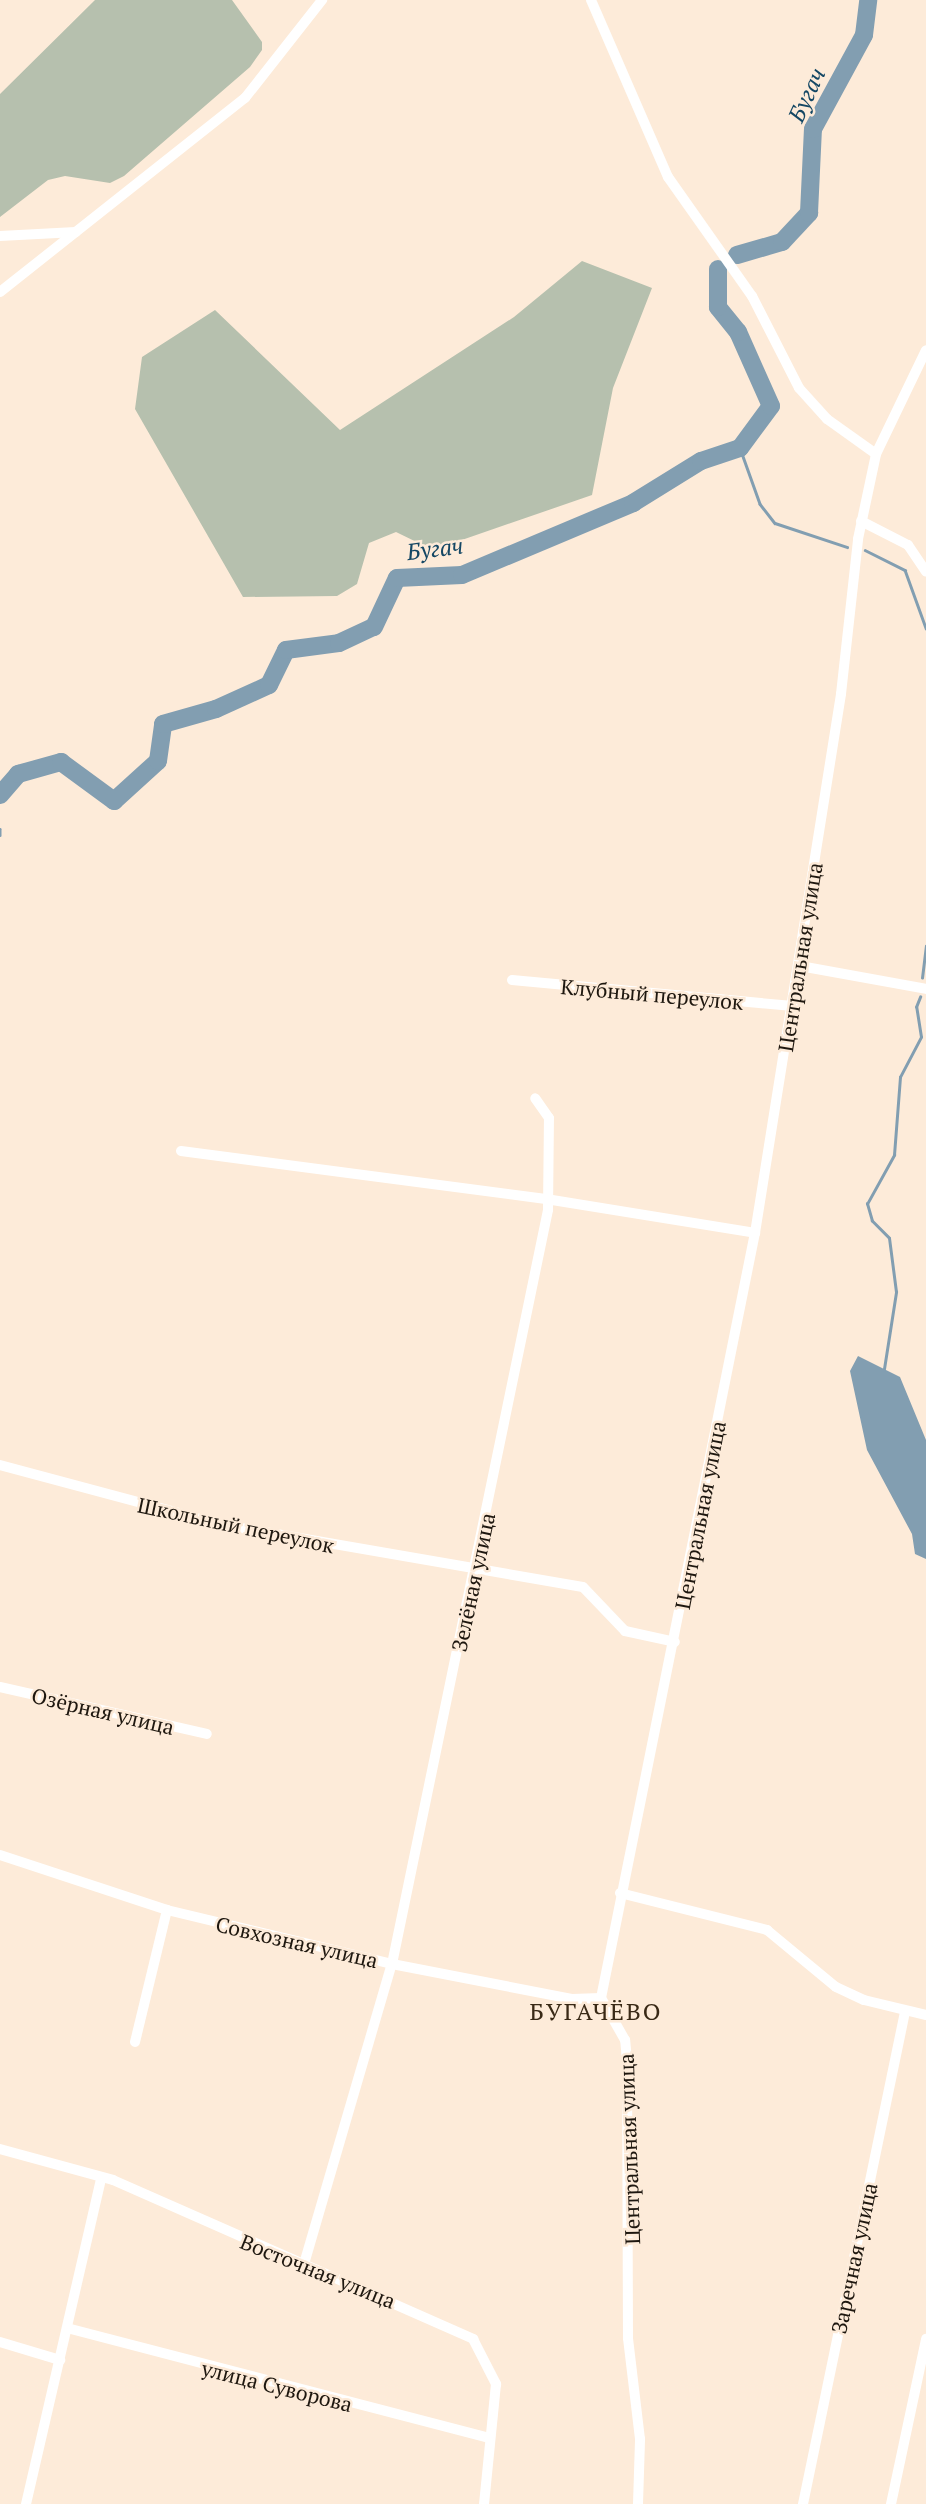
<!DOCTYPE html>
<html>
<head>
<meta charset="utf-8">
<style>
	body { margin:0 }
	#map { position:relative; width:926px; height:2504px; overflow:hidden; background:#fdebd9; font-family:"PT Serif",serif }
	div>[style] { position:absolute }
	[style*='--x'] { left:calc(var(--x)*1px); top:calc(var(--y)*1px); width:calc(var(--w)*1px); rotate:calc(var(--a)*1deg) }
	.green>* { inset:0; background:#b6c0ae }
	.water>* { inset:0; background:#829eb1 }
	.stream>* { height:2.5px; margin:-1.25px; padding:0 1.25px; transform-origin:1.25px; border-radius:1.25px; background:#829eb1 }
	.river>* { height:18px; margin:-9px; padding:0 9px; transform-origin:9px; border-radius:9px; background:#829eb1 }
	.minor>* { height:10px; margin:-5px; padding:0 5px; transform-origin:5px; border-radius:5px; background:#fff }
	span { translate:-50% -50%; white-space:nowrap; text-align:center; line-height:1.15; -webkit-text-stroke:5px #fdebd9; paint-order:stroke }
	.street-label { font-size:21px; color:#1e170f }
	.water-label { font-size:23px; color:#144764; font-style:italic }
	.quarter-label { font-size:24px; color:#392916; letter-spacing:2px }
</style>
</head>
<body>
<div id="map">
	<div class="green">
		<i style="clip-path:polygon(95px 0,232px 0,262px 42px,262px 50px,250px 67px,124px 176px,110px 183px,65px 176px,48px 180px,0 217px,0 94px)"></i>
		<i style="clip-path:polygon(582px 261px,652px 288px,613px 388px,592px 495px,433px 550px,396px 532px,369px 543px,357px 584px,337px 596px,243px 597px,135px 409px,142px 357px,215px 310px,340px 430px,514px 317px)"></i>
	</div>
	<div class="water">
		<i style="clip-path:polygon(858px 1356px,900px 1377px,926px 1440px,926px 1559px,915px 1554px,912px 1534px,867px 1450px,850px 1371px)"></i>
	</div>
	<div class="stream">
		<i style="--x:740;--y:448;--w:59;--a:70.3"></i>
		<i style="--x:760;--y:504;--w:24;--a:52"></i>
		<i style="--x:775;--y:523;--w:76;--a:18.4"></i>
		<i style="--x:865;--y:550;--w:45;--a:26.6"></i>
		<i style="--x:905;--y:570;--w:62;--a:70.1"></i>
		<i style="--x:0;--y:829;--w:6;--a:90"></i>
		<i style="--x:922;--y:978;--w:32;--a:-83"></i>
		<i style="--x:884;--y:1369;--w:78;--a:-81.1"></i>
		<i style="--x:896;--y:1292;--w:54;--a:-97.4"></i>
		<i style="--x:889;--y:1238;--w:24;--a:-135"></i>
		<i style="--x:872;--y:1221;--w:18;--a:-106"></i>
		<i style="--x:867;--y:1204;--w:56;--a:-61.1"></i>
		<i style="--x:894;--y:1155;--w:78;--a:-85.6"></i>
		<i style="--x:900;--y:1077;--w:45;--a:-62.3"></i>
		<i style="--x:921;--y:1037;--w:30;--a:-99"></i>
		<i style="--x:916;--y:1007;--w:11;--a:-68"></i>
	</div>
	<div class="river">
		<i style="--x:737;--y:255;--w:47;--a:-16.1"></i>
		<i style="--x:782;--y:242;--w:40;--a:-47"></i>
		<i style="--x:809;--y:213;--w:84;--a:-87.3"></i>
		<i style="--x:813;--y:129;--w:107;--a:-61.5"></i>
		<i style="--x:864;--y:35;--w:35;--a:-83"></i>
		<i style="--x:0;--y:795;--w:28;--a:-49"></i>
		<i style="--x:18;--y:774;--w:45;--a:-15.6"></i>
		<i style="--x:61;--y:762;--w:66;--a:36.3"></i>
		<i style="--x:114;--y:801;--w:59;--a:-42.3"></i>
		<i style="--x:158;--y:761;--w:37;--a:-82"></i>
		<i style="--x:163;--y:724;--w:55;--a:-15.8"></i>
		<i style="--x:216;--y:709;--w:58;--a:-24.4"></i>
		<i style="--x:269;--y:685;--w:39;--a:-64"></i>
		<i style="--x:286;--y:650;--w:53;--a:-7.5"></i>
		<i style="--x:339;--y:643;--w:38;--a:-25"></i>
		<i style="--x:374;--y:627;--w:54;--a:-64.9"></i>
		<i style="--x:397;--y:578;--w:65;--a:-2.6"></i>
		<i style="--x:462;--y:575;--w:186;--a:-22.8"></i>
		<i style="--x:633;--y:503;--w:80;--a:-31.7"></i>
		<i style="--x:701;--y:461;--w:41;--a:-18.4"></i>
		<i style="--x:740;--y:448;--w:52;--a:-53.6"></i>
		<i style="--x:771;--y:406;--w:81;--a:-114"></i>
		<i style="--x:738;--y:332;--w:32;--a:-129"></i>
		<i style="--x:718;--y:307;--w:38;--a:-90"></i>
	</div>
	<div class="minor">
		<i style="--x:591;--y:0;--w:193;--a:66.5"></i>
		<i style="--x:668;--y:177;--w:146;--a:54.8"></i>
		<i style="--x:752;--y:296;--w:103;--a:62.9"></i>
		<i style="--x:799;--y:388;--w:42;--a:47.9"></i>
		<i style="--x:827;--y:419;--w:60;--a:35.5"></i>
		<i style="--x:0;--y:236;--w:76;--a:-3"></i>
		<i style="--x:0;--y:292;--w:313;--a:-38.4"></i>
		<i style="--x:245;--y:98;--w:125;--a:-51.8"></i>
		<i style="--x:861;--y:521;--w:53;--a:27.1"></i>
		<i style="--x:908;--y:545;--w:32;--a:56"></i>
		<i style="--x:800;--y:966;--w:128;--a:10.3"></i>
		<i style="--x:512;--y:980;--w:282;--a:5.3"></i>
		<i style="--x:181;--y:1151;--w:368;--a:7.5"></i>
		<i style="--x:546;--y:1199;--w:212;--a:9.2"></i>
		<i style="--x:0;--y:1465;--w:232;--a:15"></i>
		<i style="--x:224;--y:1525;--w:364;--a:9.8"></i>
		<i style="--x:583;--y:1587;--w:61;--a:46.3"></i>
		<i style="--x:625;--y:1631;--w:51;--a:12.4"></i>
		<i style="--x:0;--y:1687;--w:212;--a:12.8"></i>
		<i style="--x:0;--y:1855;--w:176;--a:18.2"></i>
		<i style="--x:167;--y:1910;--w:231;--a:13.5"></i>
		<i style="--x:392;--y:1964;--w:183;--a:11"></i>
		<i style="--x:572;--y:1999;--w:29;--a:-2"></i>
		<i style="--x:620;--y:1893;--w:152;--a:14.1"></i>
		<i style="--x:767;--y:1930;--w:89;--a:39.6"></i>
		<i style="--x:836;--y:1987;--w:31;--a:25"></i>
		<i style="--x:864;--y:2000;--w:64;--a:13.6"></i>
		<i style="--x:135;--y:2042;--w:136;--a:-76.4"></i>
		<i style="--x:0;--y:2149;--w:117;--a:15.3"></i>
		<i style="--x:113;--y:2180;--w:394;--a:23.8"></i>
		<i style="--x:473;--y:2339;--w:51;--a:62.9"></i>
		<i style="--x:496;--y:2384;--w:121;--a:95.7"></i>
		<i style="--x:304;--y:2264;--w:313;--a:-73.7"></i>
		<i style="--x:392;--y:1964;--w:770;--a:-78.31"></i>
		<i style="--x:548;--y:1210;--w:92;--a:-89.4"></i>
		<i style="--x:549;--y:1118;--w:24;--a:-125"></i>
		<i style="--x:67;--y:2328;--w:436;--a:14.6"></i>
		<i style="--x:0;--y:2342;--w:63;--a:16.7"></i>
		<i style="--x:26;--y:2504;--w:335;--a:-77"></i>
		<i style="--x:638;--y:2504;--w:65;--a:-88.2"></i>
		<i style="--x:640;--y:2439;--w:102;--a:-96.8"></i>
		<i style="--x:628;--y:2338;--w:277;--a:-90.2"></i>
		<i style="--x:627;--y:2061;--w:21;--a:-95"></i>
		<i style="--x:625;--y:2040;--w:48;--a:-119.7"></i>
		<i style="--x:601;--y:1998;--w:780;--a:-78.62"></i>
		<i style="--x:755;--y:1233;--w:546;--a:-80.93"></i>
		<i style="--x:841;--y:694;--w:156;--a:-83.7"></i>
		<i style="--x:858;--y:539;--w:87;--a:-78"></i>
		<i style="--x:876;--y:454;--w:115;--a:-64.3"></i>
		<i style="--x:803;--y:2504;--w:502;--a:-78.29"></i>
		<i style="--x:891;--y:2504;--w:169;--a:-78"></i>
	</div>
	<div class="street-label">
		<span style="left:800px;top:957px;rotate:-81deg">Центральная улица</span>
		<span style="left:652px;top:994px;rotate:5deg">Клубный переулок</span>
		<span style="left:700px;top:1515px;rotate:-79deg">Центральная улица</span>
		<span style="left:236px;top:1525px;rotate:12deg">Школьный переулок</span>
		<span style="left:473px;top:1582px;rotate:-78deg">Зелёная улица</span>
		<span style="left:103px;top:1711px;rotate:13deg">Озёрная улица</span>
		<span style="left:297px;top:1942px;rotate:13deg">Совхозная улица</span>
		<span style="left:629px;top:2149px;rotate:-92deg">Центральная улица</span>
		<span style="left:854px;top:2258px;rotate:-78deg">Заречная улица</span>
		<span style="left:318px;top:2271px;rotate:22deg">Восточная улица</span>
		<span style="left:277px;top:2386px;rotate:14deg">улица Суворова</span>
	</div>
	<div class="water-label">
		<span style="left:807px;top:95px;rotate:-65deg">Бугач</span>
		<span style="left:435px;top:549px;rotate:-7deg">Бугач</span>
	</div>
	<div class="quarter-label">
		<span style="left:596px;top:2012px">БУГАЧЁВО</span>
	</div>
</div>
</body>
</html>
